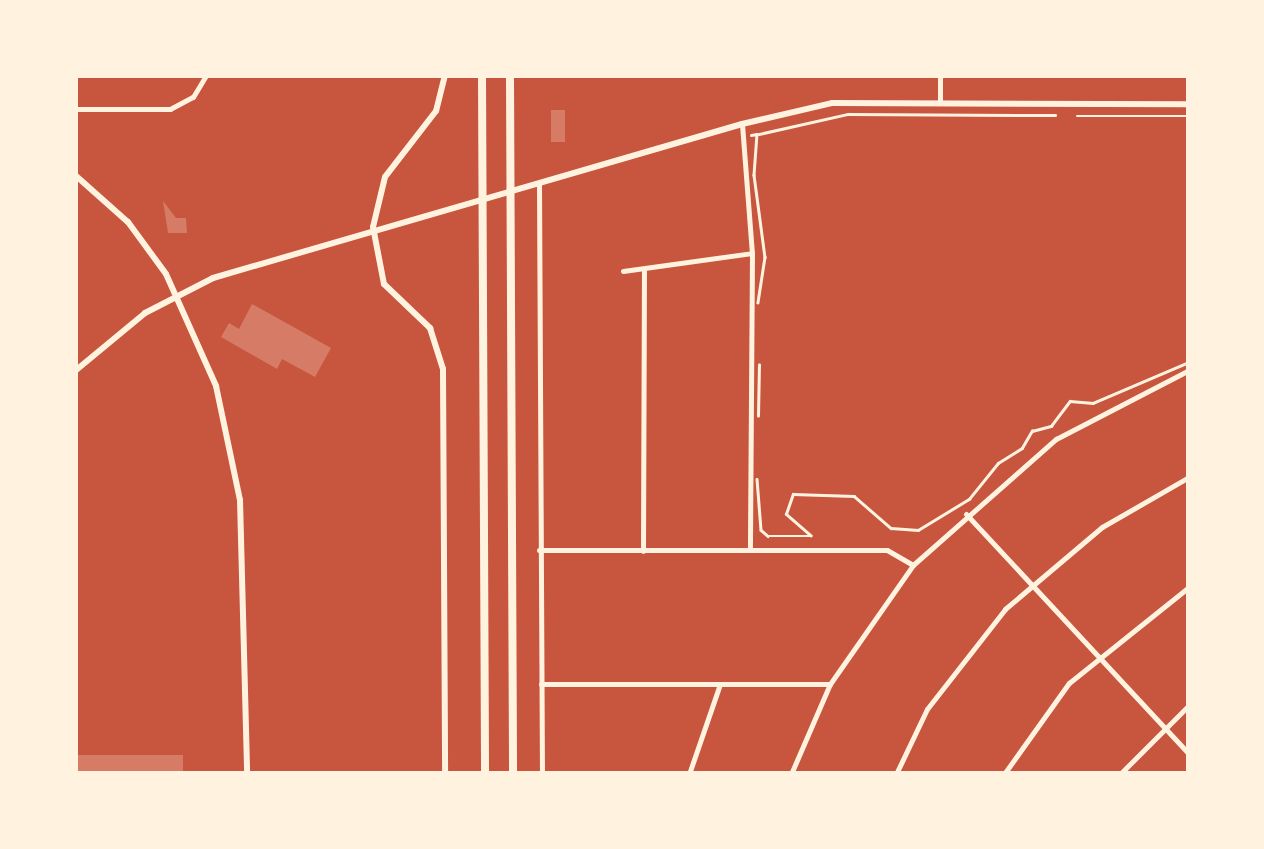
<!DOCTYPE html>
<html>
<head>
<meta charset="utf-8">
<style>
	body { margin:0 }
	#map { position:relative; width:1264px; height:849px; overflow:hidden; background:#c8553d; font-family:"Fira Sans",sans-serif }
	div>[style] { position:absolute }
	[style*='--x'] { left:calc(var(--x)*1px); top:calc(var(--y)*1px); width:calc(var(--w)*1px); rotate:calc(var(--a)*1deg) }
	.building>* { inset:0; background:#d67c66; transform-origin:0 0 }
	.path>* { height:2.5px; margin:-1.25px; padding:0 1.25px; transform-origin:1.25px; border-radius:1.25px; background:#fff3e0 }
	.minor>* { height:5px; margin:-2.5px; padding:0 2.5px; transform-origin:2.5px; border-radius:2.5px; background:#fff3e0 }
	.tertiary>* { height:6px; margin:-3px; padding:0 3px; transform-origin:3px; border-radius:3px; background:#fff3e0 }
	.primary>* { height:8px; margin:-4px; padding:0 4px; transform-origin:4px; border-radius:4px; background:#fff3e0 }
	span { translate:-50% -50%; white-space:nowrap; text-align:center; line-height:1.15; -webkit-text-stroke:10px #fff3e0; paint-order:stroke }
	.frame { position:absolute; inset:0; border:78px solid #fff3e0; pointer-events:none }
</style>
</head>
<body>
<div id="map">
	<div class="building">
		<i style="left:551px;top:110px;width:14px;height:32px"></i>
		<i style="clip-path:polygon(163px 201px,176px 218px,186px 218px,187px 233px,168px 233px)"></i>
		<i style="clip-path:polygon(252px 304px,331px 348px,315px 377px,282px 359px,277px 369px,221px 337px,229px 323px,239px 329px)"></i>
		<i style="left:75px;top:755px;width:108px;height:19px"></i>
	</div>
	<div class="path">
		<i style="--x:1077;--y:116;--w:112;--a:0"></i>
		<i style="--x:759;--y:134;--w:91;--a:-12.7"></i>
		<i style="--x:848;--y:114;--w:207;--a:0.3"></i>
		<i style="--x:751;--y:135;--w:6;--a:-9"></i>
		<i style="--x:757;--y:134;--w:41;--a:94.2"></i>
		<i style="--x:754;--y:175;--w:83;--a:82.4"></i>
		<i style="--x:765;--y:257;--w:46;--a:98.8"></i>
		<i style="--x:758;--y:416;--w:51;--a:-88.9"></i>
		<i style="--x:757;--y:479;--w:51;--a:85.5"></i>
		<i style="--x:761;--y:530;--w:9;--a:41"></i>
		<i style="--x:768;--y:536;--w:43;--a:0"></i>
		<i style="--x:811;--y:536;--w:33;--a:-139"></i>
		<i style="--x:786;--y:514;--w:21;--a:-71"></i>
		<i style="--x:793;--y:494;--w:61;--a:1.9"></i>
		<i style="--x:854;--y:496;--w:49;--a:40.9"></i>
		<i style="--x:891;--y:528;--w:27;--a:4"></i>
		<i style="--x:918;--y:530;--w:60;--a:-31.3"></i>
		<i style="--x:969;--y:499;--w:46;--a:-51.1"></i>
		<i style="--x:998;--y:463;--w:28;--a:-32"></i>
		<i style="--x:1022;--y:448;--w:20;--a:-60"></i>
		<i style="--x:1032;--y:431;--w:20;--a:-15"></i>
		<i style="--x:1051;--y:426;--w:31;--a:-53"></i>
		<i style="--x:1070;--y:401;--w:23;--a:5"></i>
		<i style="--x:1093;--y:403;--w:104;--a:-23.1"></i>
	</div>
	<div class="minor">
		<i style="--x:940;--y:103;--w:28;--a:-90"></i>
		<i style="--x:75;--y:109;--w:95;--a:0"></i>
		<i style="--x:170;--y:109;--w:26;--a:-28"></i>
		<i style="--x:193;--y:97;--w:26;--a:-59"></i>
		<i style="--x:742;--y:124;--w:129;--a:85.6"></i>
		<i style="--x:752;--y:253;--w:297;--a:90.4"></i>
		<i style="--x:539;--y:184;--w:590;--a:89.71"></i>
		<i style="--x:623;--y:271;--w:130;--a:-7.9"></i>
		<i style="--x:966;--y:514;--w:328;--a:47.1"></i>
		<i style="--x:539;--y:550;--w:348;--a:0"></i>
		<i style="--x:887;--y:550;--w:30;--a:30"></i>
		<i style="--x:643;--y:551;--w:281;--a:-89.8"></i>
		<i style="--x:541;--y:684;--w:289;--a:0"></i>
		<i style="--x:689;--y:774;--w:95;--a:-71"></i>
		<i style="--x:791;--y:774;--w:98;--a:-66.6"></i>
		<i style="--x:830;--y:684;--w:145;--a:-55.1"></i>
		<i style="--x:913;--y:565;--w:191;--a:-41.4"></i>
		<i style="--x:1056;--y:439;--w:150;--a:-27.4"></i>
		<i style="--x:896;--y:774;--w:72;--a:-64.5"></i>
		<i style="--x:927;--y:709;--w:127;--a:-52"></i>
		<i style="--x:1005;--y:609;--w:127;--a:-40.2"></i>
		<i style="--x:1102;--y:527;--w:100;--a:-29.9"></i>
		<i style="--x:1004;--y:774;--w:112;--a:-54.5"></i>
		<i style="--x:1069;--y:683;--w:154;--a:-38.7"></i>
		<i style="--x:1120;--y:774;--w:98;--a:-45"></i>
	</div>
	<div class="tertiary">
		<i style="--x:445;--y:75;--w:37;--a:104"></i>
		<i style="--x:436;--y:111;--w:83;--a:127.7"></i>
		<i style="--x:385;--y:177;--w:51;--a:103.5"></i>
		<i style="--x:373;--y:227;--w:58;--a:79.1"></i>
		<i style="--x:384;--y:284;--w:64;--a:43.7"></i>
		<i style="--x:430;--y:328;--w:43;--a:72.4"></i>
		<i style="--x:443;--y:369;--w:405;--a:89.7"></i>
		<i style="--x:75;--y:175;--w:71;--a:41.6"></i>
		<i style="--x:128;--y:222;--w:64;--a:53.8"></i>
		<i style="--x:166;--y:274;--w:123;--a:65.9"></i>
		<i style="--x:216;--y:386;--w:116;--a:78.1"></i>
		<i style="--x:240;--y:500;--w:274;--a:88.5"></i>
		<i style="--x:75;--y:371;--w:91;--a:-39.6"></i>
		<i style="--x:145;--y:313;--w:76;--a:-27.2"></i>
		<i style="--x:213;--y:278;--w:551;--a:-16.23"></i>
		<i style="--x:742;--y:124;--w:92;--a:-13.1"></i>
		<i style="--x:832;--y:103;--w:357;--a:0.2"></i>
	</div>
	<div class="primary">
		<i style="--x:482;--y:75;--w:699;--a:89.75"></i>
		<i style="--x:510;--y:75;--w:699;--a:89.75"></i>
	</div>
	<div class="frame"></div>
</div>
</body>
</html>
